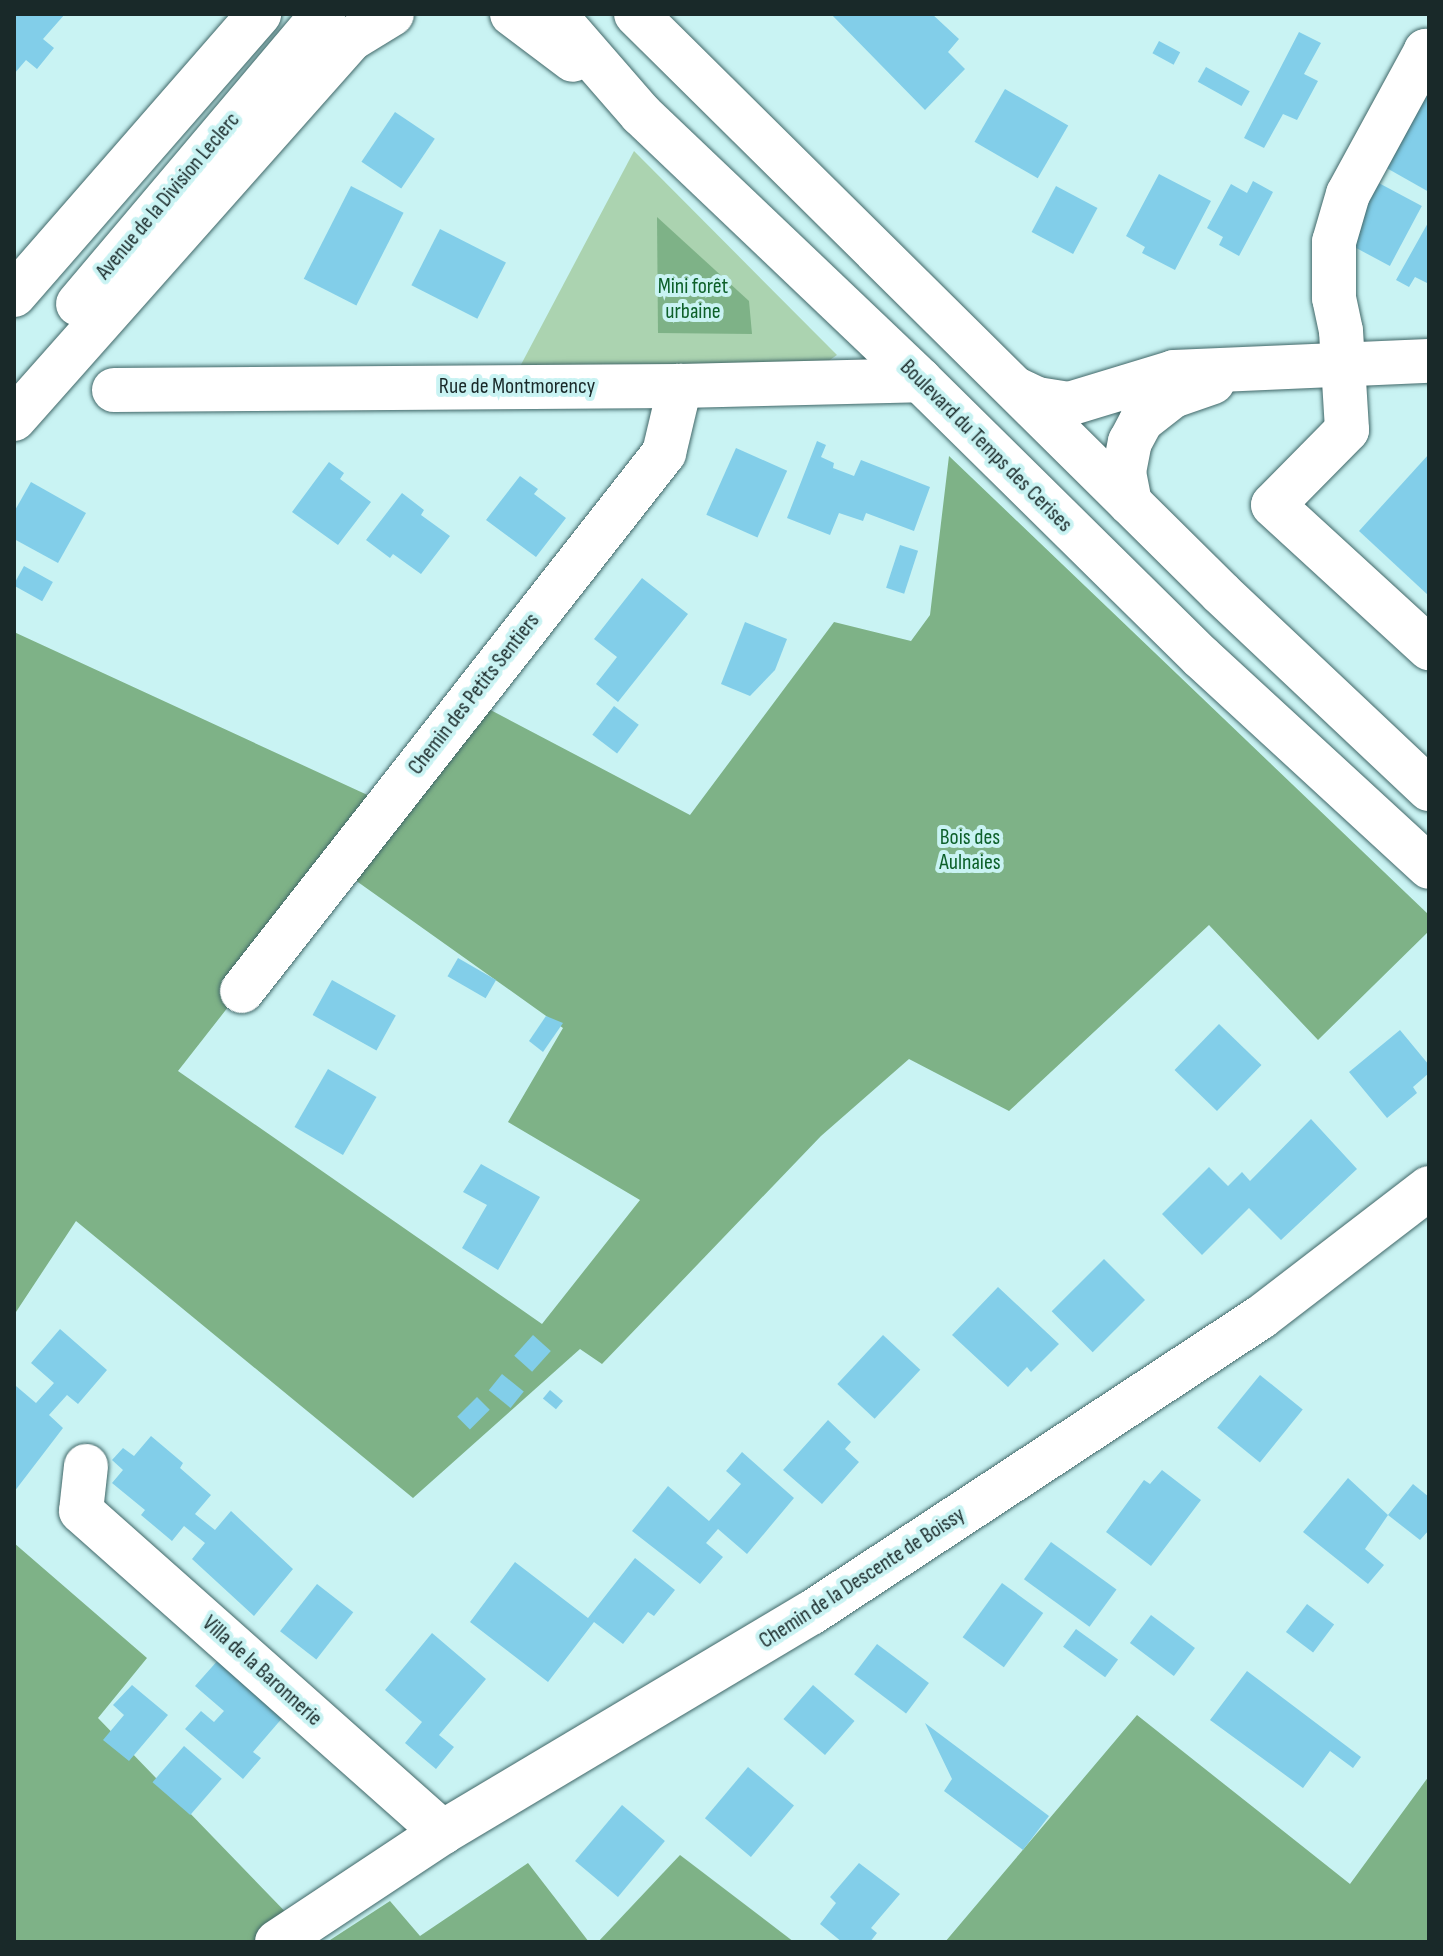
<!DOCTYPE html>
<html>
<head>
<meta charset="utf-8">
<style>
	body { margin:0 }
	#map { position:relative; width:1443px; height:1956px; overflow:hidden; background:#c9f3f3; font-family:"Sofia Sans Condensed",sans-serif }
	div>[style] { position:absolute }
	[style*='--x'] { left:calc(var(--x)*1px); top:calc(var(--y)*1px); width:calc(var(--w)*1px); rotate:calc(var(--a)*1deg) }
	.green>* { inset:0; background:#abd3b0 }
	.forest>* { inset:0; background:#7eb287 }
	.building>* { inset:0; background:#82cee9; transform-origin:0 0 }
	.roads { filter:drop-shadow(0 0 2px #416768) drop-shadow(0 0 2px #416768) }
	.minor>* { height:44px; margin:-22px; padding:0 22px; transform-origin:22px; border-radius:22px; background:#fff }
	.major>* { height:44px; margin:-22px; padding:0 22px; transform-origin:22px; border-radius:22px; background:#fff }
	span { translate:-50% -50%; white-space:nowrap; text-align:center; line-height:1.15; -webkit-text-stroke:8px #c9f3f3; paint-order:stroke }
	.street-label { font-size:22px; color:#192929 }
	.park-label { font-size:22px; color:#0d602a }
	.frame { position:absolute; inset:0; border:16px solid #192929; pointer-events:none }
</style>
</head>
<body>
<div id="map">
	<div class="green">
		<i style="clip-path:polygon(634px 151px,837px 355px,827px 362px,515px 376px)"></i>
	</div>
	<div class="forest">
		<i style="clip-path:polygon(657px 217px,749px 301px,752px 334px,658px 333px)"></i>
		<i style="clip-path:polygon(949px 456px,1429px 915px,1429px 931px,1318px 1040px,1209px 925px,1009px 1111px,909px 1059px,821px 1136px,602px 1364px,580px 1349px,413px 1498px,76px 1221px,14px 1315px,14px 632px,387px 804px,178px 1071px,542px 1324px,640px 1200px,508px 1122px,563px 1028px,348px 875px,483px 706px,690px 815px,834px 622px,911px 641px,930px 615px)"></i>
		<i style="clip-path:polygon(14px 1543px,147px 1658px,98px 1718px,300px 1927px,277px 1942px,14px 1942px)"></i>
		<i style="clip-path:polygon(1137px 1715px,1350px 1884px,1429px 1776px,1429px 1942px,945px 1942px)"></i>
		<i style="clip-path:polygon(680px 1855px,794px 1942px,598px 1942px)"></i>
		<i style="clip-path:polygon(528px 1863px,589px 1942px,327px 1942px,390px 1901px,420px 1936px)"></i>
	</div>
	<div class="building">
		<i style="clip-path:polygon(14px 14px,65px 14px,43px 39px,54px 48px,37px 69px,26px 60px,14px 74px)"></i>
		<i style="clip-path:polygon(831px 14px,932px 14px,959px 39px,948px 52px,965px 69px,925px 110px)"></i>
		<i style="clip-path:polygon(1299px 32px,1321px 43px,1304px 74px,1318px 81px,1297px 120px,1283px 114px,1264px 148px,1244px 138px)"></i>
		<i style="left:1159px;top:41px;width:24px;height:14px;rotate:28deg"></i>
		<i style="left:1206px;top:67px;width:50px;height:17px;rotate:29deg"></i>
		<i style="clip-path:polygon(1429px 76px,1429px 192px,1376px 162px)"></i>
		<i style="left:1005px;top:89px;width:73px;height:61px;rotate:30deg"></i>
		<i style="left:395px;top:112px;width:48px;height:60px;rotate:34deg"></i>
		<i style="clip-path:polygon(1159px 174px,1211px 201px,1175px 270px,1142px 253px,1145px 247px,1126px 236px)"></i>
		<i style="clip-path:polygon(1253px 181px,1273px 192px,1239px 256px,1219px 245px,1223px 237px,1207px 228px,1231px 184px,1247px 193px)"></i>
		<i style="left:1375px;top:181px;width:53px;height:68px;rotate:28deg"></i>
		<i style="left:351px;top:186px;width:59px;height:104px;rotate:27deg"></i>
		<i style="left:1056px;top:186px;width:47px;height:52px;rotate:28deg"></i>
		<i style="clip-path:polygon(1429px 221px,1429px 284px,1415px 277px,1409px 287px,1396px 280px)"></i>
		<i style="left:440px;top:229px;width:74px;height:63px;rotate:27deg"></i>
		<i style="clip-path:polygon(817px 441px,826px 445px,821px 457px,834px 463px,833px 468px,854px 476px,861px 460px,930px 487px,914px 531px,866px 513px,863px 521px,839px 513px,830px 535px,787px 518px)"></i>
		<i style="left:736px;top:448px;width:56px;height:73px;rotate:24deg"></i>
		<i style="clip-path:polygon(1429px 454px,1429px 596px,1359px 531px)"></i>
		<i style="clip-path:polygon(329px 462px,344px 473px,340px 479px,371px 502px,338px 545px,292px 512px)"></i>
		<i style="clip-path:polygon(520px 476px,538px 489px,534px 494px,566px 518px,536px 557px,486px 520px)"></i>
		<i style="clip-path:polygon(31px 482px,86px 513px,58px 563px,14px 539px,14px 512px)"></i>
		<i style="clip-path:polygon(402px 493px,424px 510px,421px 515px,450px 536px,421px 574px,393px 554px,390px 558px,366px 540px)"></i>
		<i style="left:900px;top:545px;width:19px;height:45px;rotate:18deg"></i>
		<i style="left:24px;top:566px;width:33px;height:22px;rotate:29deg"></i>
		<i style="clip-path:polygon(642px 578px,688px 614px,618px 702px,596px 684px,617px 657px,594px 639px)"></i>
		<i style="clip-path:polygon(745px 622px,787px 639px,775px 670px,750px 696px,721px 684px)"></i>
		<i style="left:614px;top:706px;width:31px;height:36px;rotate:37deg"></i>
		<i style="left:458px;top:958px;width:44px;height:21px;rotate:30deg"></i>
		<i style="left:332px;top:980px;width:73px;height:40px;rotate:29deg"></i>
		<i style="clip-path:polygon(546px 1016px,563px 1023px,543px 1052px,529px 1041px)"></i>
		<i style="left:1219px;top:1024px;width:59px;height:64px;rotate:44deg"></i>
		<i style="clip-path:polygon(1400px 1030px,1429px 1065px,1429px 1073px,1413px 1087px,1417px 1093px,1387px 1118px,1349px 1072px)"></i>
		<i style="left:328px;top:1069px;width:56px;height:67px;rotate:30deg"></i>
		<i style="clip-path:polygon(1311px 1119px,1357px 1169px,1281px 1240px,1249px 1208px,1202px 1255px,1162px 1214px,1209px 1167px,1228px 1186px,1242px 1172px,1250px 1181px)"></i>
		<i style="clip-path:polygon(481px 1164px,540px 1197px,498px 1270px,462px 1248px,487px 1205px,463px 1192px)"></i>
		<i style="left:1104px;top:1259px;width:58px;height:74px;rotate:45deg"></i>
		<i style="clip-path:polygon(998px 1287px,1059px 1344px,1031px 1372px,1027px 1367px,1008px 1387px,952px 1335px)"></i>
		<i style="clip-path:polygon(60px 1329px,107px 1370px,78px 1404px,67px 1395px,49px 1415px,63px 1428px,14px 1492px,14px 1389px,16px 1386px,36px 1403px,54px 1383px,31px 1363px)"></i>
		<i style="left:533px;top:1335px;width:24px;height:28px;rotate:42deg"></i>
		<i style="left:883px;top:1335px;width:51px;height:67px;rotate:43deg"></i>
		<i style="left:502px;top:1374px;width:28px;height:21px;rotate:39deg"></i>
		<i style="left:1260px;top:1375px;width:55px;height:68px;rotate:39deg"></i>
		<i style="left:550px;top:1390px;width:17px;height:11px;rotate:40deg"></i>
		<i style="left:477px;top:1397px;width:18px;height:28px;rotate:45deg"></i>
		<i style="clip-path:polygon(828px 1420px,851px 1442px,845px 1449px,859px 1462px,822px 1504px,783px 1470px)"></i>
		<i style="clip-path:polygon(151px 1436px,183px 1463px,180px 1468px,211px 1495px,195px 1514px,215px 1530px,231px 1511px,293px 1569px,254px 1616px,192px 1559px,205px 1543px,184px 1526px,172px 1541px,141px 1515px,145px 1510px,112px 1483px,123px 1470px,112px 1460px,123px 1448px,134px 1456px)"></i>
		<i style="clip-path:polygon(742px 1452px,794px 1498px,747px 1554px,718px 1529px,706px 1543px,723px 1557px,700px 1584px,632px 1531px,668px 1486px,709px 1521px,741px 1484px,726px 1471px)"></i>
		<i style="clip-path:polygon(1162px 1470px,1201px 1500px,1151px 1566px,1106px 1532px,1144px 1480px,1150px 1484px)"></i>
		<i style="clip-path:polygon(1348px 1478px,1388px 1515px,1365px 1549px,1384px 1565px,1368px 1584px,1303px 1532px)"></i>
		<i style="clip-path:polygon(1413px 1484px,1429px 1497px,1429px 1530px,1420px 1540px,1388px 1515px)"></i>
		<i style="left:1051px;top:1542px;width:81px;height:46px;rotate:36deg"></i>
		<i style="clip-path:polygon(635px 1558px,675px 1590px,654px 1616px,648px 1612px,623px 1644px,594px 1622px,548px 1682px,470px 1622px,515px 1562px,588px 1618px)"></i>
		<i style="left:1002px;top:1583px;width:51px;height:67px;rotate:36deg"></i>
		<i style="left:317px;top:1584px;width:46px;height:60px;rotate:38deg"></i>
		<i style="left:1307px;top:1604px;width:34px;height:35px;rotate:37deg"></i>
		<i style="left:1151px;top:1615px;width:55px;height:35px;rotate:37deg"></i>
		<i style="left:1076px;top:1629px;width:52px;height:22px;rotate:36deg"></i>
		<i style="clip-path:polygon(432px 1633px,486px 1679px,439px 1735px,454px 1747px,436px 1769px,405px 1743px,422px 1722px,385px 1690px)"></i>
		<i style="left:877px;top:1644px;width:65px;height:38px;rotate:37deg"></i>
		<i style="clip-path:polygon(219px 1659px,284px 1716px,253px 1752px,261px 1758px,243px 1779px,185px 1729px,201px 1711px,214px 1722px,224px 1711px,195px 1686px)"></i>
		<i style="clip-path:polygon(1247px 1671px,1361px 1757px,1353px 1768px,1330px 1751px,1303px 1788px,1210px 1720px)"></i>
		<i style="clip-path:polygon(132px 1685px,168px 1715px,129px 1761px,103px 1740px,124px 1715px,113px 1705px)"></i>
		<i style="left:813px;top:1685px;width:55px;height:45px;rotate:41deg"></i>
		<i style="clip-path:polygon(925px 1723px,1049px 1816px,1023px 1850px,944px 1791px,952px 1779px)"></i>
		<i style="left:184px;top:1746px;width:50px;height:48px;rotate:41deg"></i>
		<i style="left:748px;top:1767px;width:60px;height:67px;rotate:40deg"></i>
		<i style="left:622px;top:1805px;width:56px;height:73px;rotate:40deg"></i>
		<i style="clip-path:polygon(859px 1863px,900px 1894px,871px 1928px,877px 1933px,870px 1942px,842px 1942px,820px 1924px,836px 1903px,830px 1897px)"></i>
	</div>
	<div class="roads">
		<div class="minor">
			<i style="--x:1429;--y:53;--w:4;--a:-146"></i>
			<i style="--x:1426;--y:51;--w:163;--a:118.6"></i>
			<i style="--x:1348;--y:194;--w:50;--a:106.3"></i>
			<i style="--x:1334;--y:242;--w:56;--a:90"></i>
			<i style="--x:1334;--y:298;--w:34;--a:78"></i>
			<i style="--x:1341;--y:331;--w:99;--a:86.5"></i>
			<i style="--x:1347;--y:430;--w:105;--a:134.6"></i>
			<i style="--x:1273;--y:505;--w:212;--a:42.5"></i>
			<i style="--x:114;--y:390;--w:566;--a:-0.4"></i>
			<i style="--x:680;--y:386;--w:240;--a:-1.4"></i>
			<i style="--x:1018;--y:390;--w:21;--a:25"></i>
			<i style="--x:1037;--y:399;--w:32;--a:9"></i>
			<i style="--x:1069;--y:404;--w:110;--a:-16.9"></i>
			<i style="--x:1174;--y:372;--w:255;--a:-2.5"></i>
			<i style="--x:1130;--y:503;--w:32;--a:-101"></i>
			<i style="--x:1124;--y:472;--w:31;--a:-79"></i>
			<i style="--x:1130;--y:442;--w:24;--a:-62"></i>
			<i style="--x:1141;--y:421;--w:41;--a:-38"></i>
			<i style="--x:1173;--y:396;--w:42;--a:-19.3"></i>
			<i style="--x:242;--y:991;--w:684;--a:-51.89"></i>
			<i style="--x:664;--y:453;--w:69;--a:-76.6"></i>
			<i style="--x:86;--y:1466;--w:45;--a:96.3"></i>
			<i style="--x:81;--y:1511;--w:484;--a:41.6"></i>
			<i style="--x:277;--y:1942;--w:199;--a:-33.5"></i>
			<i style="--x:443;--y:1832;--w:428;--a:-30.8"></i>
			<i style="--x:811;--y:1613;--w:539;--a:-33.34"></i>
			<i style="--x:1261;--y:1317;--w:212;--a:-37.5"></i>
		</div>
		<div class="major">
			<i style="--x:512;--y:14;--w:76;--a:37"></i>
			<i style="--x:554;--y:14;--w:133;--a:49"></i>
			<i style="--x:641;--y:114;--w:385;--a:43.6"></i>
			<i style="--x:920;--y:380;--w:395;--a:44.6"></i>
			<i style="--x:1201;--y:657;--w:310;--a:42.6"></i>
			<i style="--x:636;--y:14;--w:823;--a:44.7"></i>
			<i style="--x:1221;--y:593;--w:286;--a:43.3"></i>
			<i style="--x:14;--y:295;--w:373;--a:-48.9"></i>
			<i style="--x:78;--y:304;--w:380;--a:-49.8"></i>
			<i style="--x:14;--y:419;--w:508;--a:-48.43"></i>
			<i style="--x:351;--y:39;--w:48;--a:-31.4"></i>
		</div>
	</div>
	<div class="street-label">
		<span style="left:168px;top:196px;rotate:-50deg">Avenue de la Division Leclerc</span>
		<span style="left:517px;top:387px">Rue de Montmorency</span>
		<span style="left:986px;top:446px;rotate:45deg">Boulevard du Temps des Cerises</span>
		<span style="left:474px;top:694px;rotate:-52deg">Chemin des Petits Sentiers</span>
		<span style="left:862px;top:1578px;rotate:-33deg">Chemin de la Descente de Boissy</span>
		<span style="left:262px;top:1671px;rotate:42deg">Villa de la Baronnerie</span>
	</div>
	<div class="park-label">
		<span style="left:693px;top:299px">Mini forêt<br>urbaine</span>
		<span style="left:970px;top:850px">Bois des<br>Aulnaies</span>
	</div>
	<div class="frame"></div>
</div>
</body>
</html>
